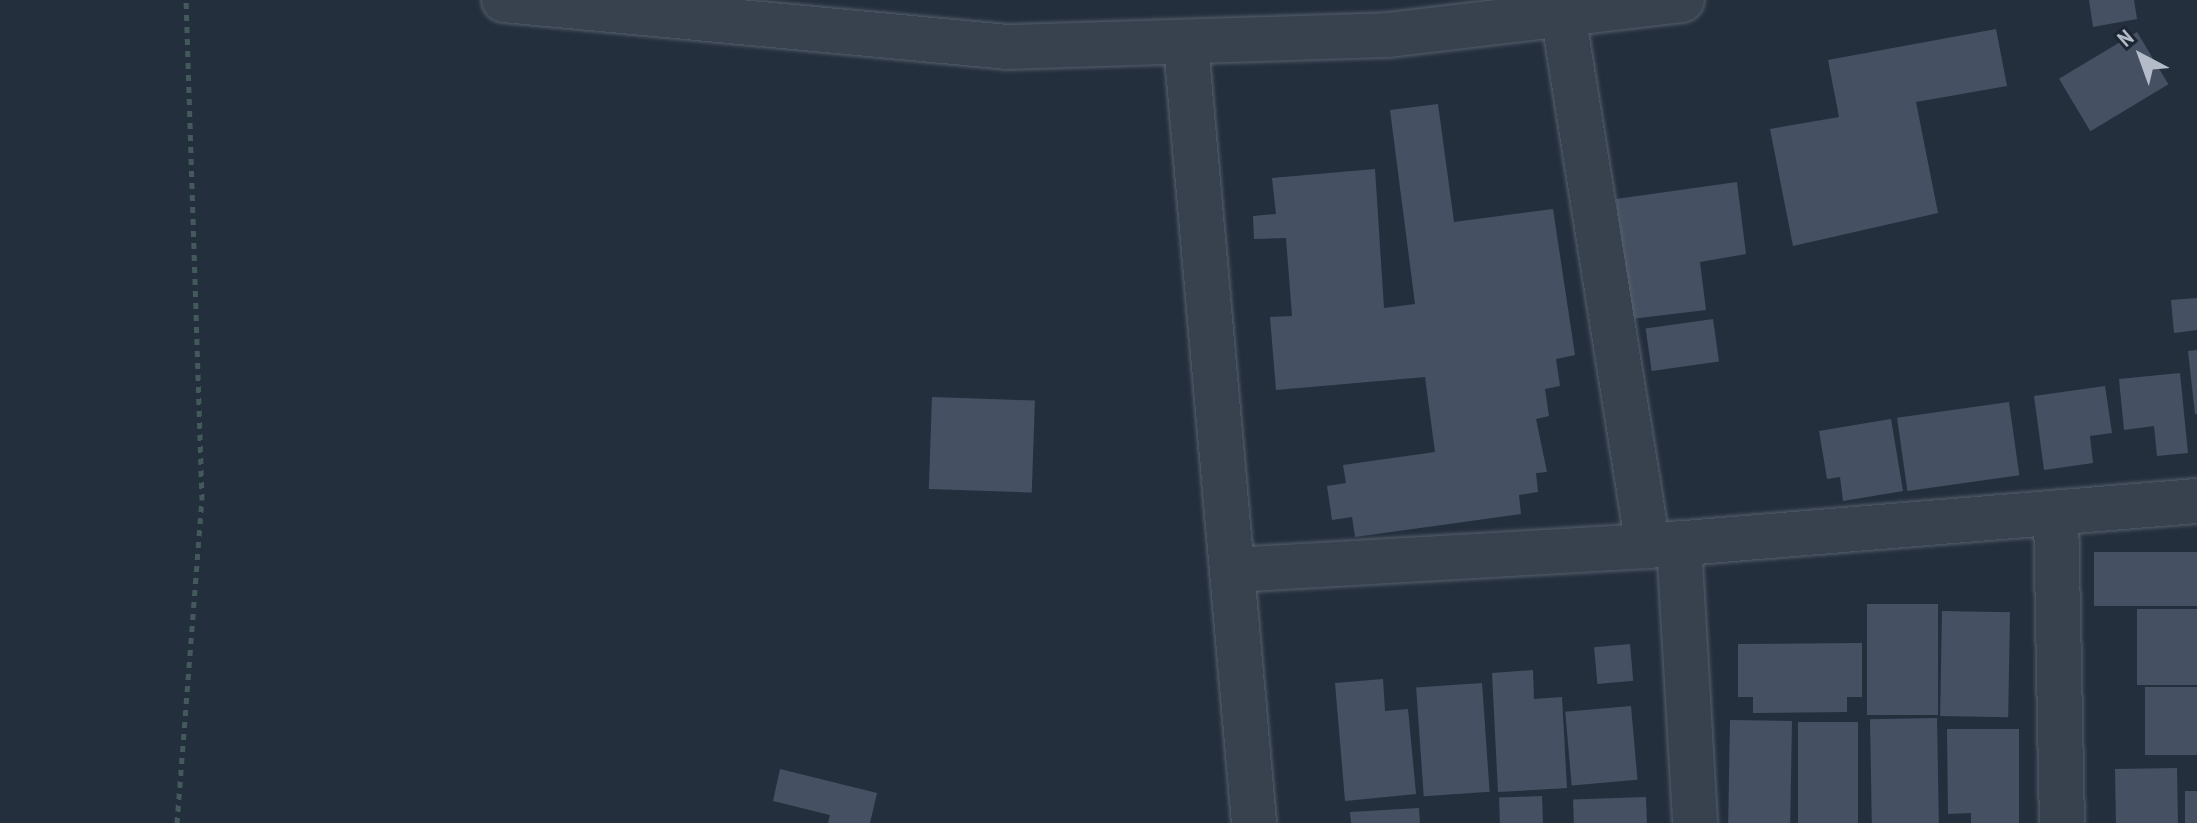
<!DOCTYPE html>
<html>
<head>
<meta charset="utf-8">
<style>
	body { margin:0 }
	#map { position:relative; width:2197px; height:823px; overflow:hidden; background:#242f3e; font-family:"PT Sans Narrow",sans-serif }
	div>[style] { position:absolute }
	[style*='--x'] { left:calc(var(--x)*1px); top:calc(var(--y)*1px); width:calc(var(--w)*1px); rotate:calc(var(--a)*1deg) }
	.building>* { inset:0; background:#455162; transform-origin:0 0 }
	.path>* { height:5px; margin-top:-2.5px; transform-origin:0; background:repeating-linear-gradient(90deg,#44595c 0 6px,transparent 0 12px) }
	.roads { filter:drop-shadow(0 0 2px #565f6c) drop-shadow(0 0 2px #565f6c) }
	.minor>* { height:44px; margin:-22px; padding:0 22px; transform-origin:22px; border-radius:22px; background:#38414e }
	span { translate:-50% -50%; white-space:nowrap; text-align:center; line-height:1.15; -webkit-text-stroke:7px #1d2633; paint-order:stroke }
	.north { position:absolute; left:2101px; top:16px; width:80px; height:80px; -webkit-text-stroke:6px #1d2633; paint-order:stroke; rotate:319deg; font-size:22px; font-weight:700; line-height:32px; text-align:center; color:#b4bcc9 }
	.north::after { content:''; display:block; margin:auto; width:28px; height:36px; background:#b4bcc9; clip-path:polygon(50% 0,100% 100%,50% 72%,0 100%) }
</style>
</head>
<body>
<div id="map">
	<div class="building">
		<i style="clip-path:polygon(2089px 0,2134px 0,2137px 19px,2093px 27px)"></i>
		<i style="clip-path:polygon(1996px 29px,2007px 86px,1916px 102px,1938px 213px,1793px 246px,1770px 129px,1839px 117px,1828px 60px)"></i>
		<i style="left:2137px;top:32px;width:61px;height:91px;rotate:59deg"></i>
		<i style="clip-path:polygon(1438px 104px,1454px 222px,1553px 209px,1575px 355px,1556px 359px,1560px 386px,1545px 389px,1549px 416px,1536px 419px,1547px 472px,1536px 473px,1538px 492px,1519px 495px,1521px 514px,1355px 537px,1352px 517px,1332px 520px,1327px 486px,1346px 483px,1343px 465px,1435px 452px,1425px 377px,1276px 390px,1270px 317px,1292px 316px,1286px 238px,1254px 239px,1253px 216px,1276px 214px,1272px 178px,1375px 169px,1384px 308px,1415px 304px,1390px 110px)"></i>
		<i style="clip-path:polygon(1737px 182px,1746px 254px,1700px 262px,1706px 310px,1631px 319px,1616px 199px)"></i>
		<i style="clip-path:polygon(2197px 298px,2197px 330px,2174px 333px,2171px 300px)"></i>
		<i style="left:1713px;top:319px;width:43px;height:68px;rotate:82deg"></i>
		<i style="clip-path:polygon(2197px 350px,2197px 414px,2195px 414px,2188px 351px)"></i>
		<i style="clip-path:polygon(2180px 373px,2188px 453px,2157px 456px,2154px 426px,2124px 430px,2119px 379px)"></i>
		<i style="clip-path:polygon(2105px 386px,2112px 433px,2090px 436px,2093px 463px,2044px 470px,2034px 396px)"></i>
		<i style="left:932px;top:397px;width:103px;height:92px;rotate:2deg"></i>
		<i style="left:2009px;top:402px;width:74px;height:113px;rotate:82deg"></i>
		<i style="clip-path:polygon(1891px 419px,1903px 491px,1843px 501px,1840px 477px,1827px 479px,1819px 431px)"></i>
		<i style="left:2197px;top:552px;width:54px;height:103px;rotate:90deg"></i>
		<i style="left:1867px;top:604px;width:71px;height:111px"></i>
		<i style="left:2197px;top:609px;width:76px;height:60px;rotate:90deg"></i>
		<i style="left:1942px;top:611px;width:68px;height:105px;rotate:1deg"></i>
		<i style="clip-path:polygon(1862px 643px,1862px 697px,1847px 697px,1847px 712px,1753px 713px,1753px 697px,1738px 697px,1738px 644px)"></i>
		<i style="left:1630px;top:644px;width:37px;height:36px;rotate:85deg"></i>
		<i style="clip-path:polygon(1533px 670px,1534px 699px,1562px 697px,1567px 788px,1498px 792px,1492px 673px)"></i>
		<i style="clip-path:polygon(1383px 679px,1385px 711px,1408px 709px,1416px 794px,1345px 801px,1335px 683px)"></i>
		<i style="left:1482px;top:683px;width:109px;height:66px;rotate:86deg"></i>
		<i style="left:2197px;top:687px;width:68px;height:52px;rotate:90deg"></i>
		<i style="left:1631px;top:706px;width:74px;height:66px;rotate:85deg"></i>
		<i style="left:1937px;top:718px;width:105px;height:67px;rotate:89deg"></i>
		<i style="left:1730px;top:720px;width:62px;height:103px;rotate:1deg"></i>
		<i style="left:1798px;top:722px;width:60px;height:101px"></i>
		<i style="clip-path:polygon(1947px 729px,2019px 729px,2019px 823px,1971px 823px,1971px 813px,1948px 814px)"></i>
		<i style="left:2177px;top:768px;width:55px;height:62px;rotate:89deg"></i>
		<i style="clip-path:polygon(780px 769px,877px 793px,870px 823px,828px 823px,830px 815px,773px 801px)"></i>
		<i style="left:2185px;top:791px;width:12px;height:32px"></i>
		<i style="left:1542px;top:796px;width:27px;height:43px;rotate:88deg"></i>
		<i style="left:1646px;top:797px;width:26px;height:73px;rotate:88deg"></i>
		<i style="clip-path:polygon(1419px 808px,1420px 823px,1351px 823px,1350px 812px)"></i>
	</div>
	<div class="path">
		<i style="--x:177;--y:823;--w:324;--a:-85.6"></i>
		<i style="--x:202;--y:500;--w:500;--a:-91.83"></i>
	</div>
	<div class="roads">
		<div class="minor">
			<i style="--x:504;--y:0;--w:506;--a:5.33"></i>
			<i style="--x:1008;--y:47;--w:380;--a:-1.8"></i>
			<i style="--x:1388;--y:35;--w:296;--a:-6.8"></i>
			<i style="--x:1563;--y:14;--w:539;--a:80.92"></i>
			<i style="--x:1186;--y:45;--w:781;--a:85"></i>
			<i style="--x:2056;--y:513;--w:310;--a:88.9"></i>
			<i style="--x:1679;--y:543;--w:280;--a:86.7"></i>
			<i style="--x:1233;--y:570;--w:416;--a:-3.3"></i>
			<i style="--x:1648;--y:546;--w:551;--a:-4.69"></i>
		</div>
	</div>
	<div class="north">N</div>
</div>
</body>
</html>
